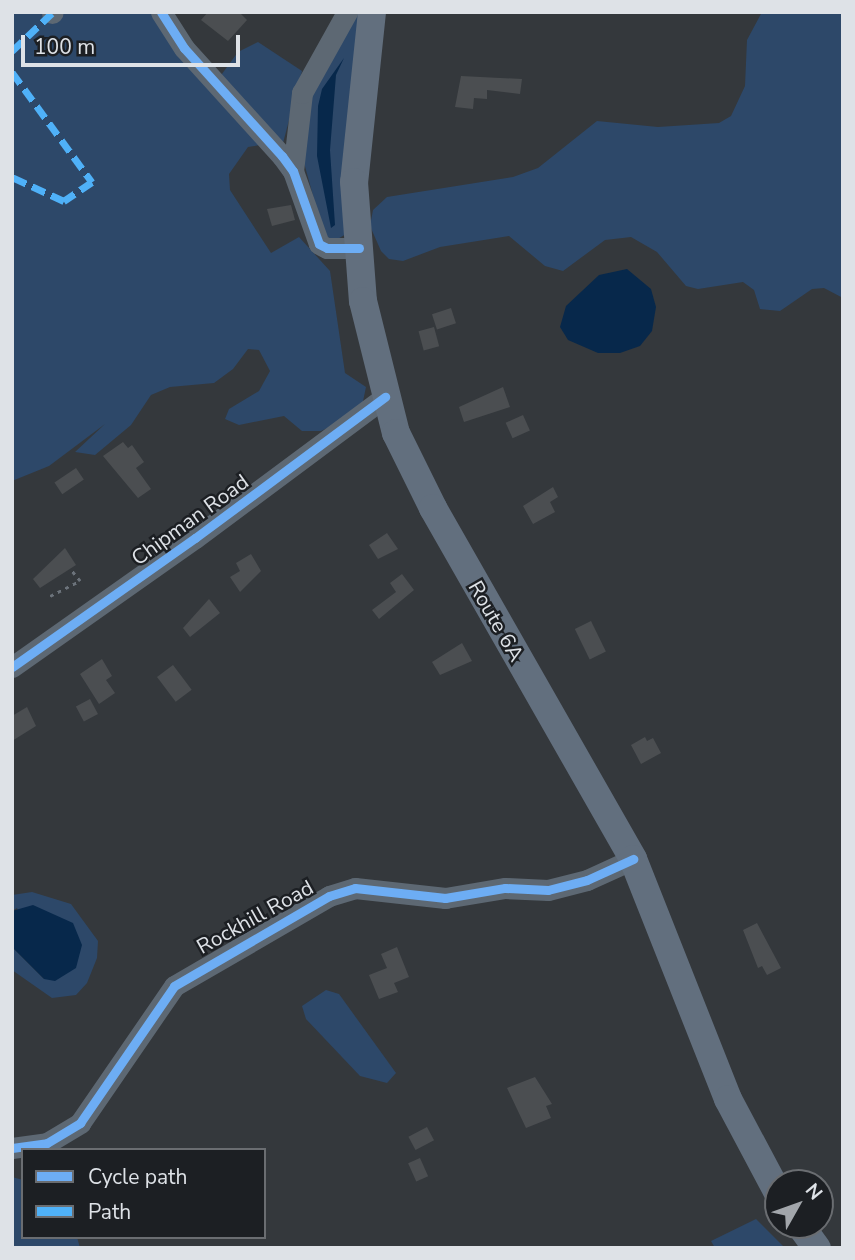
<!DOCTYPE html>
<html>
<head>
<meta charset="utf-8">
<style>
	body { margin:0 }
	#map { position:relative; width:855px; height:1260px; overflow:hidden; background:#34383c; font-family:"Nunito Sans",sans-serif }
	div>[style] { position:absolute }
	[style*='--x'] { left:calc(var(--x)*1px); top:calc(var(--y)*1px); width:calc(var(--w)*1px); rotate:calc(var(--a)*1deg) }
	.green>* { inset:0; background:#2d4869 }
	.water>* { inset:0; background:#07284b }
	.building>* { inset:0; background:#4b4e51; transform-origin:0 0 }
	.path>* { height:2.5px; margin-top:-1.25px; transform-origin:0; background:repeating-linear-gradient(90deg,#6c737b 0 3.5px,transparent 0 8.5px) }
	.minor>* { height:21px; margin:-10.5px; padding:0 10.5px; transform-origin:10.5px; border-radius:10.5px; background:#5d6873 }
	.major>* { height:28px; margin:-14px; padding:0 14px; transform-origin:14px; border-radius:14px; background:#626f7e }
	.quiet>* { height:7px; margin-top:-3.5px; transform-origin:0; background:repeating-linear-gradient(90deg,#4fb1f8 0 14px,transparent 0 21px) }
	.cycleway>* { height:9px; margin:-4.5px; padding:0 4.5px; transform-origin:4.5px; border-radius:4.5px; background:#6dadf4 }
	span { translate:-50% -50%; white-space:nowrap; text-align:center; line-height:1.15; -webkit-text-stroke:5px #1c1f23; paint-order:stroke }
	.street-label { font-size:21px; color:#dee2e7 }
	.frame { position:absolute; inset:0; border:14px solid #dee2e7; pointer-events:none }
	.legend { position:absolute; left:21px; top:1148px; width:245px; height:91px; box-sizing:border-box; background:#1c1f23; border:2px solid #6a6d71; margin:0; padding:9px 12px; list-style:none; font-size:21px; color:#dee2e7 }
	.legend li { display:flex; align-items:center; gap:14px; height:35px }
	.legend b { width:35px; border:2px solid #6a6d71 }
	.north { position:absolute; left:764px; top:1169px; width:70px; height:70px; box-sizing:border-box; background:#1c1f23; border:2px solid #6a6d71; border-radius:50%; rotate:50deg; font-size:19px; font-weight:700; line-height:28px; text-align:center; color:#dee2e7 }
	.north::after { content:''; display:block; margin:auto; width:24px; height:32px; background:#a2a6ab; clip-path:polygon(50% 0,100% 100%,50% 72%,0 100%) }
	.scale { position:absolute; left:21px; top:35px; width:219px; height:32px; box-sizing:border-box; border:4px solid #dee2e7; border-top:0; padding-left:9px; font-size:21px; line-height:24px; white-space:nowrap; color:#dee2e7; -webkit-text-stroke:5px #1c1f23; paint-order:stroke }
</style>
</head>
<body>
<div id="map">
	<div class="green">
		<i style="clip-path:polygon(12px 12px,152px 12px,260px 145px,248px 147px,229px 174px,230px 190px,271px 253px,299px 237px,330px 271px,345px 373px,366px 387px,362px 406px,351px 417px,321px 431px,302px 431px,284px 416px,239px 425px,225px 419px,229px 409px,259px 391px,270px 371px,259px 350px,248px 349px,233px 369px,214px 383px,170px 387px,151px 395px,131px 425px,95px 455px,75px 452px,105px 424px,49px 466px,12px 481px)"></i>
		<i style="clip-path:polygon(350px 12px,366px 12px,346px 234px,336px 240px,324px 236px,300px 148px,317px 72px)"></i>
		<i style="clip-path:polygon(762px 12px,843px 12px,843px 298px,824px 288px,812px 289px,780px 311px,760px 309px,754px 290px,743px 282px,698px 289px,686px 286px,657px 252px,631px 237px,605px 240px,563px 271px,545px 266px,509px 236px,440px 247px,403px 261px,389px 259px,381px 251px,370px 226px,373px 210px,387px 197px,513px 177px,538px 168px,597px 121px,658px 127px,719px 123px,731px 116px,745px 86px,747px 40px)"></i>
		<i style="clip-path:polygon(258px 42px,302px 71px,283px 143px,219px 78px,238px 52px)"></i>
		<i style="clip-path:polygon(32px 892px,71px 904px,98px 941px,97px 958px,87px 983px,76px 995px,52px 998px,12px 970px,12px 947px,44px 979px,17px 908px,12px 911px,12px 895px)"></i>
		<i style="clip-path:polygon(326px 990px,339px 994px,396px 1073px,387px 1083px,360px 1076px,306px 1019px,302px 1006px)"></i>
		<i style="clip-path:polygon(12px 1177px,23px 1180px,23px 1237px,77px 1237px,80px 1248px,12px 1248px)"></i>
		<i style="clip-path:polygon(756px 1219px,785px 1248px,715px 1248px,711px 1241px)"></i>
	</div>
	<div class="water">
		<i style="clip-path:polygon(344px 58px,336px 75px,330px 150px,335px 225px,331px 228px,317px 156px,318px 106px,322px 89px)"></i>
		<i style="clip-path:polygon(627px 269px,651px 289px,656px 307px,652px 331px,640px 346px,620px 353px,598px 353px,568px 340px,560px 327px,566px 306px,599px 275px)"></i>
		<i style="clip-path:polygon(33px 905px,73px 923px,82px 945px,76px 968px,55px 981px,44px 979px,12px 947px,12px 911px)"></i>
	</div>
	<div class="building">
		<i style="clip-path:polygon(208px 12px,239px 12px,247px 20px,228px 41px,201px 20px)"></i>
		<i style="clip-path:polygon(461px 76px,522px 79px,520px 94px,487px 90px,487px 99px,474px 98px,473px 109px,455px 107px)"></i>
		<i style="clip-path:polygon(291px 205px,295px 220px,272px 226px,267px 209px)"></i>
		<i style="left:451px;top:308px;width:16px;height:20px;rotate:72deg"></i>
		<i style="left:434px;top:327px;width:20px;height:16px;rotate:75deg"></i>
		<i style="clip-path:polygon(503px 387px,510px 407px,464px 422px,459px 407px)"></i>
		<i style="left:523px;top:415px;width:17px;height:19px;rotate:66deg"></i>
		<i style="clip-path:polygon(123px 442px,128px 448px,132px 445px,144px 462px,136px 468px,151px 489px,138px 498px,103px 456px)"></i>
		<i style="left:76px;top:468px;width:14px;height:26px;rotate:56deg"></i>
		<i style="clip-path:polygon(553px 487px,558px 497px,550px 502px,555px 512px,533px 524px,523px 506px)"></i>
		<i style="clip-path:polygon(387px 533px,398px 549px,378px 559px,369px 545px)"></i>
		<i style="clip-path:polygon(65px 548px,76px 565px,40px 588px,33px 579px)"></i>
		<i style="clip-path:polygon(251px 554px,261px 571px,240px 592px,230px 577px,240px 571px,236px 563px)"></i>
		<i style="clip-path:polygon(402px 574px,414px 590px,379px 619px,372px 610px,396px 592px,390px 583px)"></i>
		<i style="clip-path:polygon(209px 599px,220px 613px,190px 637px,183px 628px)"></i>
		<i style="left:591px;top:621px;width:34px;height:18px;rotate:64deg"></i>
		<i style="clip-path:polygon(462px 643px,472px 661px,440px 675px,432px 662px)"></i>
		<i style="clip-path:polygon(102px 659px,112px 676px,106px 680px,115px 693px,99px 704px,80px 674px)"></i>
		<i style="left:173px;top:665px;width:31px;height:20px;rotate:53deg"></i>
		<i style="left:90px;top:699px;width:17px;height:16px;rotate:62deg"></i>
		<i style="clip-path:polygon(27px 707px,36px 726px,12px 741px,12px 716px)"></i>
		<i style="clip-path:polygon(645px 737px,647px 741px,653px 738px,661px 753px,641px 764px,631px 745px)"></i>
		<i style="clip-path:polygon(757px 923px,781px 968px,767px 975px,762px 966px,758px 968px,743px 930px)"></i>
		<i style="clip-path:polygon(397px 947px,409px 977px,394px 983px,398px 992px,379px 999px,369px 975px,387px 968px,381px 954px)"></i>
		<i style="clip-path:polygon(535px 1077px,552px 1104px,546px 1106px,551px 1118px,526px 1128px,507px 1088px)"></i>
		<i style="left:427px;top:1127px;width:15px;height:21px;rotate:62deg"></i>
		<i style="left:420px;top:1158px;width:20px;height:13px;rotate:66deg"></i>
	</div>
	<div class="path">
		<i style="--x:50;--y:596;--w:34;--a:-27"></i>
		<i style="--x:80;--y:581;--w:16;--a:-130"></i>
	</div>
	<div class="minor">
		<i style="--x:161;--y:12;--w:43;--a:57.4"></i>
		<i style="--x:184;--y:48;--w:146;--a:47.8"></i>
		<i style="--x:282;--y:156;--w:19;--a:54"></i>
		<i style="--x:293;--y:171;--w:77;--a:70.4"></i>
		<i style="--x:319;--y:244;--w:9;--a:27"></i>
		<i style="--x:327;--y:248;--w:32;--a:0"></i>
		<i style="--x:52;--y:13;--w:1;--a:-45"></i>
		<i style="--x:293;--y:171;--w:79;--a:-83.4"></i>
		<i style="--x:302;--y:93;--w:93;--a:-60.9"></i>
		<i style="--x:12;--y:667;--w:224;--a:-35.2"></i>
		<i style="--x:195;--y:538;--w:237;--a:-36.6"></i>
		<i style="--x:12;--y:1148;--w:35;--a:-8"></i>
		<i style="--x:47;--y:1143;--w:39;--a:-31"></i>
		<i style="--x:80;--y:1123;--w:166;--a:-55.5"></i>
		<i style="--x:174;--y:986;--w:179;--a:-30.1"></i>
		<i style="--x:329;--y:896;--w:27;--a:-17"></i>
		<i style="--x:355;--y:888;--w:91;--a:6.3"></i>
		<i style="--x:445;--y:898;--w:61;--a:-9.5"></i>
		<i style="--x:505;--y:888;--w:43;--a:2.7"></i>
		<i style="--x:548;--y:890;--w:40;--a:-14.4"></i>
		<i style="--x:587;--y:880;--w:51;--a:-24.5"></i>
	</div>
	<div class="major">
		<i style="--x:372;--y:12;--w:171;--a:96"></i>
		<i style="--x:354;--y:182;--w:119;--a:85.7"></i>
		<i style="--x:363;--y:301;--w:136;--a:76"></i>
		<i style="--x:396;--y:433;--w:84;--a:63.7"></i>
		<i style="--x:433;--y:508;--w:404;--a:60.3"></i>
		<i style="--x:633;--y:859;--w:258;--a:68.4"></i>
		<i style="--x:728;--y:1099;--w:106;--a:62"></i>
		<i style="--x:800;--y:1225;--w:29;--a:54"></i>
	</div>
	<div class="quiet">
		<i style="--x:12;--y:51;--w:55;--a:-43.5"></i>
		<i style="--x:12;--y:72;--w:136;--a:54"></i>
		<i style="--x:92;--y:182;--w:34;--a:146"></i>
		<i style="--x:64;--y:201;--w:57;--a:-155.2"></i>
	</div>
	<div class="cycleway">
		<i style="--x:161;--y:12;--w:43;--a:57.4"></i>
		<i style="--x:184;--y:48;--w:146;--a:47.8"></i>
		<i style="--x:282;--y:156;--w:19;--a:54"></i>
		<i style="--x:293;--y:171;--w:77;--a:70.4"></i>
		<i style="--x:319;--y:244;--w:9;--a:27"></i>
		<i style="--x:327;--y:248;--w:32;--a:0"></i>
		<i style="--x:12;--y:667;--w:224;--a:-35.2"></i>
		<i style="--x:195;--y:538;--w:237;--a:-36.6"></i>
		<i style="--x:12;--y:1148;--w:35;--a:-8"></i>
		<i style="--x:47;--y:1143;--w:39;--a:-31"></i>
		<i style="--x:80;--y:1123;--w:166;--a:-55.5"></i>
		<i style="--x:174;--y:986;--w:179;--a:-30.1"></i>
		<i style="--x:329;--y:896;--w:27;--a:-17"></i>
		<i style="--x:355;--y:888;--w:91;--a:6.3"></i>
		<i style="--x:445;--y:898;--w:61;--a:-9.5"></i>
		<i style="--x:505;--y:888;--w:43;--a:2.7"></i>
		<i style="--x:548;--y:890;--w:40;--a:-14.4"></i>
		<i style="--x:587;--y:880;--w:51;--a:-24.5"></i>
	</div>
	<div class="street-label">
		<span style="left:190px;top:520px;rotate:-36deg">Chipman Road</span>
		<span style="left:496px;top:621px;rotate:60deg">Route 6A</span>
		<span style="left:255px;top:917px;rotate:-29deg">Rockhill Road</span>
	</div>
	<div class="frame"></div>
	<ul class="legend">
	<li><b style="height:9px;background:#6dadf4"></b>Cycle path</li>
	<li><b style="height:9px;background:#4fb1f8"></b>Path</li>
	</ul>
	<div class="north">N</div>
	<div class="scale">100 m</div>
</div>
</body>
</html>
